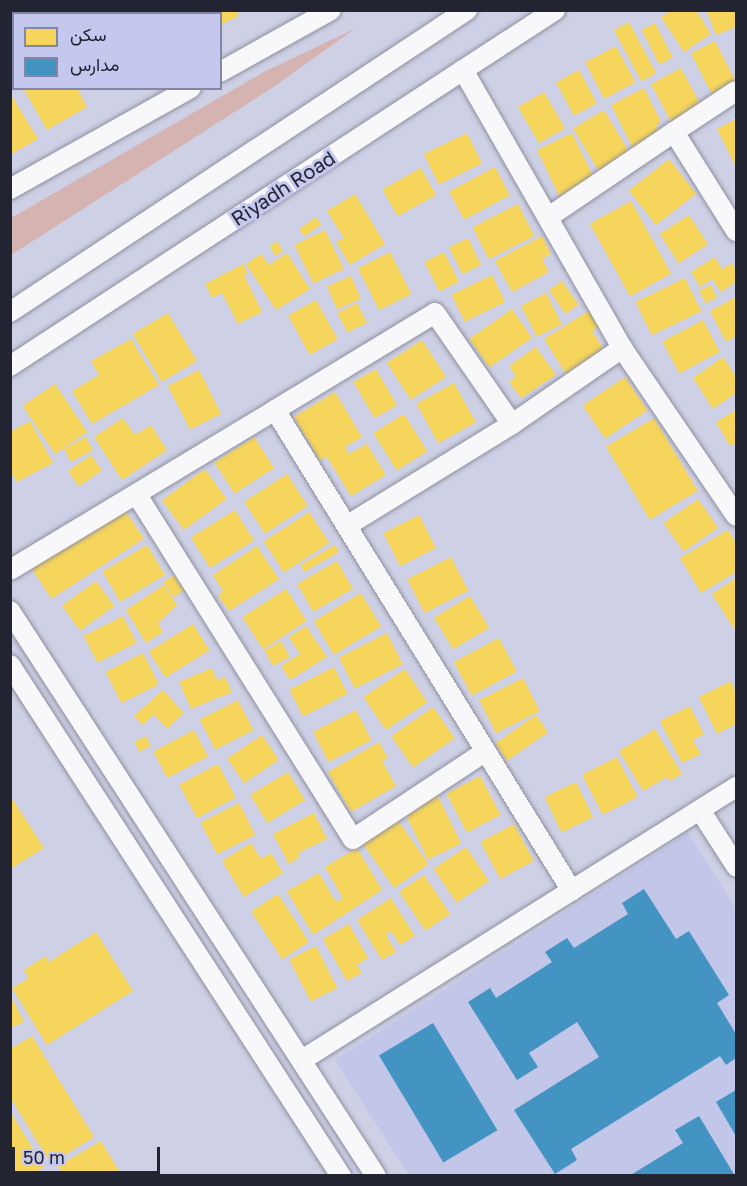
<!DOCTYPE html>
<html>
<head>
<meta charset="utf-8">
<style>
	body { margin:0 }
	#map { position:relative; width:747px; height:1186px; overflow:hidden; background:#ced0e5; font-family:"Golos Text",Vazirmatn,sans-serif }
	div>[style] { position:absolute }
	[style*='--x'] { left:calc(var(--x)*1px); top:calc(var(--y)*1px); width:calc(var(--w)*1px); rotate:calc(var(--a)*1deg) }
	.built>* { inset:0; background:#c2c6e8 }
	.green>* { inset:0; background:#d5b3b0 }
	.homes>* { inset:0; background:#f6d55c; transform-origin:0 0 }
	.schools>* { inset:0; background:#4393c3; transform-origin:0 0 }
	.roads { filter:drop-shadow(0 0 2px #8e909f) drop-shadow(0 0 2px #8e909f) }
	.minor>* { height:20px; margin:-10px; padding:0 10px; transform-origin:10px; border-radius:10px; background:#f8f8fb }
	span { translate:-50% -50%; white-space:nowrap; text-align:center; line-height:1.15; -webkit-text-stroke:6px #c4c8ef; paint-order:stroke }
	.street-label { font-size:20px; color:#232432 }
	.frame { position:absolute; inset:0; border:12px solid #232432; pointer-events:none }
	.legend { position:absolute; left:12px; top:12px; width:210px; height:78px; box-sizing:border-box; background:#c4c8ef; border:2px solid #8486a3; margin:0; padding:8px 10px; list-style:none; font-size:18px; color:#232432 }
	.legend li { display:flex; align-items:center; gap:12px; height:30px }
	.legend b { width:30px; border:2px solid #8486a3 }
	.scale { position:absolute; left:12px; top:1147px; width:148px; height:27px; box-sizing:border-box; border:3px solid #232432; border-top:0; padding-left:8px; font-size:18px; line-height:21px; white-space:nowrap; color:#232432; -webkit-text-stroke:4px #c4c8ef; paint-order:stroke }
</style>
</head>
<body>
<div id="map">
	<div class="built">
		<i style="clip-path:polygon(688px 833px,736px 909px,736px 1175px,409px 1175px,335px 1060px)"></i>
	</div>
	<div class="green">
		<i style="clip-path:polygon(356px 28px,272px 88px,11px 255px,11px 218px,264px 72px)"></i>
	</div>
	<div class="homes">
		<i style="clip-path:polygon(10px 10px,30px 14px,14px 14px,10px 54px)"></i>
		<i style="clip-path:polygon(45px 10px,89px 10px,83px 14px)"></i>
		<i style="clip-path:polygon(168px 10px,169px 14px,117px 12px,119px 10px)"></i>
		<i style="clip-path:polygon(184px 10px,236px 10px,239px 16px,220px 25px,220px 14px)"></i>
		<i style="clip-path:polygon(672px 10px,696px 10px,711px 34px,684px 52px,661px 17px)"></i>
		<i style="clip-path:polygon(706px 10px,736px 10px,736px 27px,716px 35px)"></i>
		<i style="left:629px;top:22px;width:58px;height:17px;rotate:62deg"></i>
		<i style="left:655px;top:23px;width:39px;height:15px;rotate:63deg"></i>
		<i style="left:715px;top:41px;width:46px;height:27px;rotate:63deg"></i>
		<i style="left:616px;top:46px;width:41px;height:35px;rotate:62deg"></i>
		<i style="left:681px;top:68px;width:43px;height:34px;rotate:62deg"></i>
		<i style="left:579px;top:70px;width:38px;height:26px;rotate:62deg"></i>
		<i style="clip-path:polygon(23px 88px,77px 88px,87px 107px,47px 130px)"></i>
		<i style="clip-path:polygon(644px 88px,661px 122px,656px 125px,663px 137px,635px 152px,611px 105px)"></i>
		<i style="left:544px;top:92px;width:42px;height:30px;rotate:60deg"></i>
		<i style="clip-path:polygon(10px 93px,38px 139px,10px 155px)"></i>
		<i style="left:604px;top:110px;width:56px;height:36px;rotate:59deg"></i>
		<i style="clip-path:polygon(736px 119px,736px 167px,717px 129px)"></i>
		<i style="left:467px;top:133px;width:34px;height:48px;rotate:64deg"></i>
		<i style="left:572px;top:133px;width:51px;height:39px;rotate:64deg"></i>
		<i style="left:669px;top:159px;width:44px;height:51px;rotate:52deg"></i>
		<i style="left:495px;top:167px;width:32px;height:52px;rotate:62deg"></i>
		<i style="left:421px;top:168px;width:31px;height:44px;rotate:61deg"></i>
		<i style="clip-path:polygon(355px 194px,385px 244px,350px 265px,336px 242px,344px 238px,327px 211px)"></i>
		<i style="left:631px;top:201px;width:83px;height:47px;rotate:61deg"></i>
		<i style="left:518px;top:204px;width:36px;height:51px;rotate:63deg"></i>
		<i style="left:689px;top:215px;width:35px;height:35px;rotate:57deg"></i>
		<i style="left:316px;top:217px;width:9px;height:21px;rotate:54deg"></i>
		<i style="left:325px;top:230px;width:43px;height:34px;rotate:64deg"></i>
		<i style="clip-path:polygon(542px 236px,551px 254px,542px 259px,549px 272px,512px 292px,495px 261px)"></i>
		<i style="left:468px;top:238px;width:30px;height:21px;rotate:64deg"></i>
		<i style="clip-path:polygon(277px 241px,283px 251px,275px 256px,270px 246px)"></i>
		<i style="left:390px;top:252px;width:47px;height:36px;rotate:63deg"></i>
		<i style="left:444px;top:252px;width:33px;height:22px;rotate:63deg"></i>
		<i style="clip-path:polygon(287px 253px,310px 289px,276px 310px,246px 264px,261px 254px,269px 265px)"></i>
		<i style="clip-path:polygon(715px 257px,722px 269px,732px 263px,736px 271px,736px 282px,721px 292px,712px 279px,700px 287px,691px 272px)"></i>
		<i style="clip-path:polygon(243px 264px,248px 273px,244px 275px,262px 312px,238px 324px,222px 293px,212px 298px,205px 284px)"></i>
		<i style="left:492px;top:275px;width:30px;height:45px;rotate:64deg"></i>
		<i style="left:351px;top:276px;width:25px;height:26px;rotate:67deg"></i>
		<i style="left:685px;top:278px;width:37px;height:55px;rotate:64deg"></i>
		<i style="left:562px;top:281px;width:29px;height:16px;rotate:55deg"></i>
		<i style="left:711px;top:285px;width:14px;height:13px;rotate:65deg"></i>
		<i style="left:546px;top:293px;width:35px;height:28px;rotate:63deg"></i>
		<i style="clip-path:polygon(736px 297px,736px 336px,726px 342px,710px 311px)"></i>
		<i style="left:316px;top:300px;width:45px;height:32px;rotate:61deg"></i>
		<i style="left:357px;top:303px;width:22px;height:22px;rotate:63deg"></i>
		<i style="left:512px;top:309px;width:35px;height:52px;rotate:55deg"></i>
		<i style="clip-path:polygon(590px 310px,600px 326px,592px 331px,604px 350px,566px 374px,544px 339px)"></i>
		<i style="left:168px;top:313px;width:56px;height:41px;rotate:59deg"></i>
		<i style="left:703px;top:320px;width:36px;height:46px;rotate:62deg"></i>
		<i style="clip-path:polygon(131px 339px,159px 385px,92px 424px,72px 391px,99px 375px,91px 361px)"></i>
		<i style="left:422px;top:340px;width:44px;height:42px;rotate:57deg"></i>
		<i style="clip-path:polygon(536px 347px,556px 375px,521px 398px,509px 382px,516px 377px,509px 366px)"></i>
		<i style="clip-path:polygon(723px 357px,736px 377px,736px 393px,713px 409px,693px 378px)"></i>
		<i style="left:376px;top:369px;width:42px;height:26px;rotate:60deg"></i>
		<i style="left:199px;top:370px;width:49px;height:35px;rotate:63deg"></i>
		<i style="left:625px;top:377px;width:40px;height:51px;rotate:56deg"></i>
		<i style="left:454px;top:383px;width:45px;height:43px;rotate:61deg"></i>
		<i style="left:55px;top:384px;width:58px;height:39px;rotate:56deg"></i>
		<i style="clip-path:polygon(335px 392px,362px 437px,345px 447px,349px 454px,367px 444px,386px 475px,351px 496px,327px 457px,320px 460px,294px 417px)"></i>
		<i style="clip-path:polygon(736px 410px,736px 443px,730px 446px,716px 422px)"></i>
		<i style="left:404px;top:414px;width:44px;height:36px;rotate:58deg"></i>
		<i style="clip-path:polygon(123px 418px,135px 435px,151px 425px,167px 450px,122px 480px,94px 437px)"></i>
		<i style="left:654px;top:418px;width:85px;height:56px;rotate:59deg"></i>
		<i style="clip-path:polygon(30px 421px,53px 463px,17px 482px,10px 471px,10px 432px)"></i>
		<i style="left:86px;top:437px;width:15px;height:25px;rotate:62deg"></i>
		<i style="left:254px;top:437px;width:37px;height:47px;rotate:57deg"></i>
		<i style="left:91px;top:455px;width:19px;height:28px;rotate:55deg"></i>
		<i style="left:205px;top:469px;width:37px;height:53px;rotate:54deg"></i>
		<i style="left:287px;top:474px;width:38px;height:51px;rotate:57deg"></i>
		<i style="left:698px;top:499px;width:35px;height:42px;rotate:55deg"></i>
		<i style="left:123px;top:507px;width:38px;height:110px;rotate:57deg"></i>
		<i style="left:235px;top:510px;width:36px;height:52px;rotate:58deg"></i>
		<i style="left:309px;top:512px;width:37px;height:54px;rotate:57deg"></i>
		<i style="left:419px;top:515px;width:37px;height:40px;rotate:63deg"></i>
		<i style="clip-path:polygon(728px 530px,736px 543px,736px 572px,701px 593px,680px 558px)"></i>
		<i style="left:147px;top:545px;width:35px;height:52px;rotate:59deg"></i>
		<i style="left:335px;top:545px;width:8px;height:40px;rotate:60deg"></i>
		<i style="clip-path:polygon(257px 546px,279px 579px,229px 611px,218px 595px,223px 591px,213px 575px)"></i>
		<i style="left:451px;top:557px;width:38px;height:49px;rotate:63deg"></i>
		<i style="left:337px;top:561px;width:32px;height:46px;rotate:60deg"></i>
		<i style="left:174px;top:575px;width:18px;height:13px;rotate:56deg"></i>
		<i style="clip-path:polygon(736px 578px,736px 627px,734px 629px,712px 594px)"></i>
		<i style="left:96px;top:581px;width:31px;height:42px;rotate:54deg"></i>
		<i style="clip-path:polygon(164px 585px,177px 605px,158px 623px,163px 632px,146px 643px,126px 610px)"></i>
		<i style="left:286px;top:589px;width:38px;height:52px;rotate:57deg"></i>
		<i style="left:361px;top:593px;width:39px;height:55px;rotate:59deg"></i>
		<i style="left:470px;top:596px;width:37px;height:42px;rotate:59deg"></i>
		<i style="left:123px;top:616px;width:30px;height:44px;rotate:63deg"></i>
		<i style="left:193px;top:624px;width:31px;height:52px;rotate:58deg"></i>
		<i style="clip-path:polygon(306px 626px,327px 657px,290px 680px,281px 666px,300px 654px,289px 637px)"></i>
		<i style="left:387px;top:633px;width:35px;height:54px;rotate:63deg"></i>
		<i style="left:499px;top:638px;width:38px;height:51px;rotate:62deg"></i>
		<i style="left:281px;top:641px;width:18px;height:19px;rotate:61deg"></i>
		<i style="left:143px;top:653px;width:35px;height:42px;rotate:63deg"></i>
		<i style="left:334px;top:667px;width:30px;height:50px;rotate:63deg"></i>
		<i style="clip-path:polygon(212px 668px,217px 680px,225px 677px,232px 692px,191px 709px,179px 682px)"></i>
		<i style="left:405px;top:669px;width:40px;height:50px;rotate:56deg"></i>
		<i style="left:523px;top:678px;width:37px;height:49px;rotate:63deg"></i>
		<i style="clip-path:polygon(731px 681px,736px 693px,736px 724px,717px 734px,699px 697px)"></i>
		<i style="clip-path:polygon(163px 690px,184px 713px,167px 729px,154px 714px,143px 725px,134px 716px)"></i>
		<i style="left:238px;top:700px;width:34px;height:43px;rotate:63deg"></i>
		<i style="clip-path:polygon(690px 706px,704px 734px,693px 740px,701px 754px,682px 763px,660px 721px)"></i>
		<i style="left:433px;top:707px;width:38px;height:51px;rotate:55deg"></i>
		<i style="left:356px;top:710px;width:34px;height:48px;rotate:63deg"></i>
		<i style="left:536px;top:715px;width:21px;height:50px;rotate:55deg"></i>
		<i style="clip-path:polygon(655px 729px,682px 774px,670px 781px,667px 777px,643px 791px,619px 751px)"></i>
		<i style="left:194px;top:730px;width:30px;height:46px;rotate:62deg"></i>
		<i style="left:262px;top:735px;width:30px;height:42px;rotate:56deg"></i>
		<i style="left:146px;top:736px;width:11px;height:13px;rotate:63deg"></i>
		<i style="clip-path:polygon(379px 742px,388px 758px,382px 761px,396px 786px,351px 812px,328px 772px)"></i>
		<i style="left:617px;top:757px;width:45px;height:39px;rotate:63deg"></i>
		<i style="left:218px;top:764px;width:38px;height:44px;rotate:62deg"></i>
		<i style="left:288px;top:772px;width:33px;height:44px;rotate:59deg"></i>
		<i style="left:480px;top:776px;width:44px;height:38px;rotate:62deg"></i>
		<i style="left:576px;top:782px;width:39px;height:35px;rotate:64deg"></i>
		<i style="left:437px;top:794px;width:55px;height:37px;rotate:64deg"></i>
		<i style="clip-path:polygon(10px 795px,44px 848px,10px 869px)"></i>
		<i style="left:239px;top:803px;width:36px;height:43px;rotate:63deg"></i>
		<i style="clip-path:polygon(314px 813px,327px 839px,298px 853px,300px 857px,289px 864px,273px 834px)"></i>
		<i style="left:397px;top:819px;width:55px;height:42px;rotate:55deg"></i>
		<i style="left:514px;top:824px;width:42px;height:38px;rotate:62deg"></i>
		<i style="clip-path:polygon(251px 843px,261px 859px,271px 853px,283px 873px,244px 897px,222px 861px)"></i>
		<i style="left:466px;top:847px;width:41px;height:39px;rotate:56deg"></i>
		<i style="clip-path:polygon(357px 848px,382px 890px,313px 935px,287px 891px,319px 873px,336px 902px,343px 898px,325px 867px)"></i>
		<i style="left:424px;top:875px;width:47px;height:30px;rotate:56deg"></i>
		<i style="left:278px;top:894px;width:57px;height:32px;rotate:57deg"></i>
		<i style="clip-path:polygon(391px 898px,415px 936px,400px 945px,391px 931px,386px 935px,396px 952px,382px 960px,357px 920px)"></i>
		<i style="clip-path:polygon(349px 924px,368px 958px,357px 965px,362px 973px,347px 981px,323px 939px)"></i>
		<i style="clip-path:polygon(96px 932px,133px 991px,47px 1045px,12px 988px,29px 978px,24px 970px,46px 956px,49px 962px)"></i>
		<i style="left:316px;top:946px;width:47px;height:30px;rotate:63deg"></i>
		<i style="clip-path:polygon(10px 995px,24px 1022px,10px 1028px)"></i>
		<i style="clip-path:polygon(32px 1036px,94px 1137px,51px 1164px,10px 1097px,10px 1049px)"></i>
		<i style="clip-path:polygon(10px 1111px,44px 1167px,29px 1176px,10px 1176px)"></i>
		<i style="clip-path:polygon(101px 1141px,122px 1176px,64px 1176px,58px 1166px)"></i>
	</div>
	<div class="schools">
		<i style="clip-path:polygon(644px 889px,676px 939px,689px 931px,729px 995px,717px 1003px,736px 1034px,736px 1058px,726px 1065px,720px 1056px,571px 1149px,577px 1160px,555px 1174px,514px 1110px,599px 1057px,577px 1022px,529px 1053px,538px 1067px,517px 1080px,468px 1002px,490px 988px,496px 998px,552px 962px,545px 952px,567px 938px,574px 948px,628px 914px,622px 903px)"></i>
		<i style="left:433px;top:1023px;width:125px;height:63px;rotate:59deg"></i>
		<i style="clip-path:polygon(736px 1090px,736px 1136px,716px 1102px)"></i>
		<i style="clip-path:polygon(699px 1116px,735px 1176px,629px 1176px,683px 1143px,675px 1130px)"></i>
	</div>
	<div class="roads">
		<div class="minor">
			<i style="--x:463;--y:70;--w:320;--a:60.2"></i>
			<i style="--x:622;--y:348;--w:203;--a:55.8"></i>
			<i style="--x:220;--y:72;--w:127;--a:-29.2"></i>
			<i style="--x:674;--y:132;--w:74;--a:-33.5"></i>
			<i style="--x:10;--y:189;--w:207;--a:-29.2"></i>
			<i style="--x:550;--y:216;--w:150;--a:-34.1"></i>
			<i style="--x:674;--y:132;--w:117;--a:57.9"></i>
			<i style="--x:10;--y:312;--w:548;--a:-33.46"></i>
			<i style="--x:10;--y:366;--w:651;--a:-33.15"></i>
			<i style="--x:275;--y:410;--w:187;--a:-31.2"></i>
			<i style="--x:435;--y:313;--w:135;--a:55.3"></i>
			<i style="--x:137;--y:495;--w:406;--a:57.9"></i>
			<i style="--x:353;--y:839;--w:159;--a:-33.5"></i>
			<i style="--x:348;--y:525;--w:193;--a:-31.6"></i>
			<i style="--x:512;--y:424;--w:134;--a:-34.6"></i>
			<i style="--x:10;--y:570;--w:310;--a:-31.1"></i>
			<i style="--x:275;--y:410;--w:565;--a:58.31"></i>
			<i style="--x:10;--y:611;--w:673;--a:57.07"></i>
			<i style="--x:10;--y:665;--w:609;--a:57.07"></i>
			<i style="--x:700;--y:810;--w:67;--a:57.3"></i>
			<i style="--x:302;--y:1060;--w:513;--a:-32.17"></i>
		</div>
	</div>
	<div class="street-label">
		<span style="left:283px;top:188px;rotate:-33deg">Riyadh Road</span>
	</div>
	<div class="frame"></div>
	<ul class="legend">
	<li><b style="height:16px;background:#f6d55c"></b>سكن</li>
	<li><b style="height:16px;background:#4393c3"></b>مدارس</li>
	</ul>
	<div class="scale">50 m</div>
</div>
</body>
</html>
